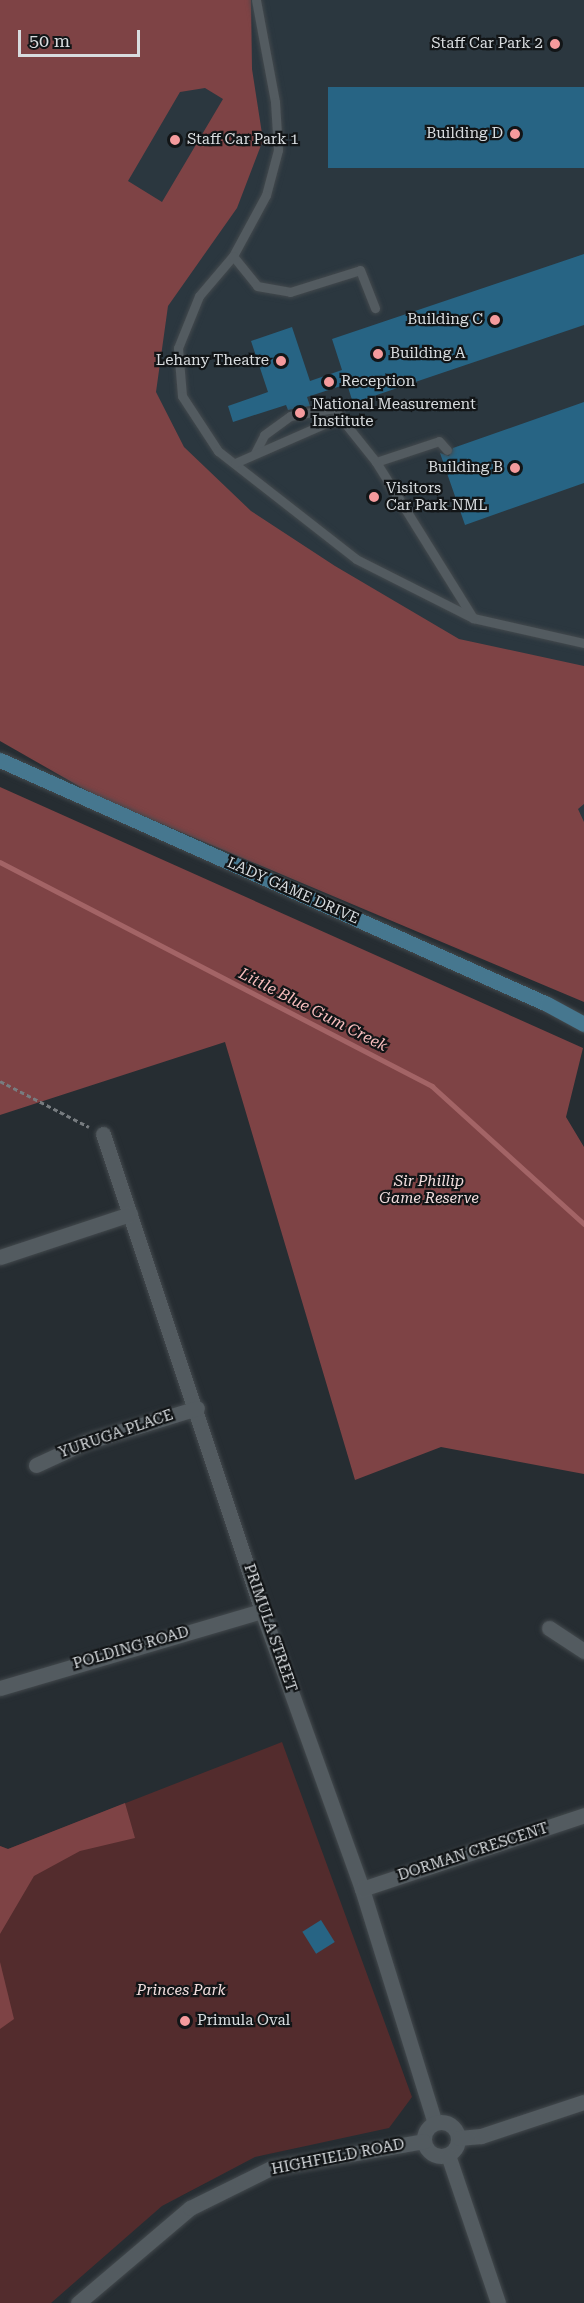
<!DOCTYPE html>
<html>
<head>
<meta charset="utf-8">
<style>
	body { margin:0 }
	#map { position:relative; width:584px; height:2303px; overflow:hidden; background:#262d32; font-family:"Roboto Serif",serif }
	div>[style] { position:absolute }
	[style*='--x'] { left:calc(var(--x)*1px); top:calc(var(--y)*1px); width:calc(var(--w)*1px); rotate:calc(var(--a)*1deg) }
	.built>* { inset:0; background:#2b373f }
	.green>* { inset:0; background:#532c2d }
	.forest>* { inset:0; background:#7e4345 }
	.stream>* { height:4.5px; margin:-2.25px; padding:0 2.25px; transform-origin:2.25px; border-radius:2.25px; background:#a36466 }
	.building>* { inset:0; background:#276484; transform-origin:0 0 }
	.path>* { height:3px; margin-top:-1.5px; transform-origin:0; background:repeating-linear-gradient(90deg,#777c80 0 4.5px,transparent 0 7.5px) }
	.roads { filter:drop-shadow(0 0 2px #43494d) drop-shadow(0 0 2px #43494d) }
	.service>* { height:9px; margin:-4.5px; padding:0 4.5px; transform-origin:4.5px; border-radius:4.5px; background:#535b60 }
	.minor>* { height:15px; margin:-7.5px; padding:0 7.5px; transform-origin:7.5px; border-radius:7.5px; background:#535b60 }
	.minor>.ring { margin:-7.5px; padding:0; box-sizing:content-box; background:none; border:15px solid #535b60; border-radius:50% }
	.secondary>* { height:15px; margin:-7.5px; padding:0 7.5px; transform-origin:7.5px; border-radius:7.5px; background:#46778f }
	.dots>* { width:16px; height:16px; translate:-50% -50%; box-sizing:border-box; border:3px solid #121517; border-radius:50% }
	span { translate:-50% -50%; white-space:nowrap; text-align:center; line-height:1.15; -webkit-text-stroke:4.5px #121517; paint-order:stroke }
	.poi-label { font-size:15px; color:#d8dcdf }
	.right { translate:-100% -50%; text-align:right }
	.left { translate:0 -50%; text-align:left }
	.street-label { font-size:15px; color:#d8dcdf }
	.park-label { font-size:15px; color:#f2dede; font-style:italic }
	.water-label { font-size:16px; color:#f7bdbd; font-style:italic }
	.scale { position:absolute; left:18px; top:30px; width:122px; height:27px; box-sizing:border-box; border:3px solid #d8dcdf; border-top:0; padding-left:8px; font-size:18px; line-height:21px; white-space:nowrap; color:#d8dcdf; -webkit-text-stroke:4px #121517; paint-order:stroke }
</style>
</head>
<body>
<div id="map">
	<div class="built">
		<i style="clip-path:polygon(147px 0,584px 0,584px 984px,189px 792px,0 153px)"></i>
	</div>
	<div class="green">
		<i style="clip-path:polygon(282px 1742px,412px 2097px,389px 2128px,255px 2157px,162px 2206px,51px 2303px,0 2303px,0 1846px,8px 1849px)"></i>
	</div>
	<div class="forest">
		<i style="clip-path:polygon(evenodd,0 0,251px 0,252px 69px,263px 140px,237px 208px,168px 306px,156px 392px,184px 447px,251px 511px,335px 566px,459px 639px,584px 666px,584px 804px,578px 809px,584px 822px,584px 1002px,98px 797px,0 741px,0 0,205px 88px,223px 99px,162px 202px,128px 181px,180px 92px,205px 88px)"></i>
		<i style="clip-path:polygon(0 787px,583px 1048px,566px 1117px,584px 1147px,584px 1474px,441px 1447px,355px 1480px,225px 1042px,0 1115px)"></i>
		<i style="clip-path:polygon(125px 1803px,135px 1838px,80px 1851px,34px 1876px,0 1934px,0 1846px,8px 1849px)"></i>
		<i style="clip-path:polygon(0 1962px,14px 2019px,0 2029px)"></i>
	</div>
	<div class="stream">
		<i style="--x:0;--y:862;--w:487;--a:27.4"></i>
		<i style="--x:432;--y:1086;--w:205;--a:42.2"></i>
	</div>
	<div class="building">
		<i style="left:584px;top:87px;width:81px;height:256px;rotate:90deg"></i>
		<i style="clip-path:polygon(584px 254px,584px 325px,353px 403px,347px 384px,307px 397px,310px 406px,288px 410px,286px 405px,233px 422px,228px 406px,268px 392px,251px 341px,292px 327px,310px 381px,342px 370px,332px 339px)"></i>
		<i style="clip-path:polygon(584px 402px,584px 483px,465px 525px,440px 453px,449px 456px,453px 448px)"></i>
		<i style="left:321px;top:1920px;width:26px;height:22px;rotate:58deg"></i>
	</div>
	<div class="path">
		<i style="--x:0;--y:1081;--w:100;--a:27.3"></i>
	</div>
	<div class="roads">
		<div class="service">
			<i style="--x:256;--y:0;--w:104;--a:79.4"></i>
			<i style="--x:275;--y:102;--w:48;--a:86.4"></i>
			<i style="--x:278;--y:150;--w:47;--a:104.9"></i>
			<i style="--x:266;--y:195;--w:69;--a:118.4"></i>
			<i style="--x:233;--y:256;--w:52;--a:130.4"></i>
			<i style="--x:199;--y:296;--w:56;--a:112"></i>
			<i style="--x:178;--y:348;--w:48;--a:85.2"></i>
			<i style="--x:182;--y:396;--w:66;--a:56.8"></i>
			<i style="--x:218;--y:451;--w:175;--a:38"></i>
			<i style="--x:356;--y:559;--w:131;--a:26.8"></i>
			<i style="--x:473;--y:618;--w:114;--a:12.7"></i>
			<i style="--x:233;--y:256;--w:38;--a:51"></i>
			<i style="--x:257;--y:286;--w:34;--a:10"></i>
			<i style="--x:290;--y:292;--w:73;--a:-17.4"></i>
			<i style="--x:360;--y:270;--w:41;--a:68.5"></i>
			<i style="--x:255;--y:453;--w:20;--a:-63"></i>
			<i style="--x:264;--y:435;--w:32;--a:-36"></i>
			<i style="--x:290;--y:416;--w:45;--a:-10.3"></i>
			<i style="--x:334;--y:408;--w:11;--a:56"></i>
			<i style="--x:376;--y:462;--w:66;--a:-18.4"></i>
			<i style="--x:439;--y:441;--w:12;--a:48"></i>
			<i style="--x:235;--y:463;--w:115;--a:-23.7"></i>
			<i style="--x:340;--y:417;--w:58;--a:51.3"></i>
			<i style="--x:376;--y:462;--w:184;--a:58.1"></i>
		</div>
		<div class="minor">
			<i style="--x:103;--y:1134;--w:503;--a:71.57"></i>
			<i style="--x:262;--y:1611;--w:295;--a:70.2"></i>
			<i style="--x:362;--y:1889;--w:245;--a:72.7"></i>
			<i style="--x:0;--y:1257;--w:137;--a:-18.3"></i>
			<i style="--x:36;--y:1465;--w:55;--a:-24.7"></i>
			<i style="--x:86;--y:1442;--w:116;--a:-17"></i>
			<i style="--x:549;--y:1628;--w:42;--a:33.3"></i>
			<i style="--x:0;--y:1688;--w:273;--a:-16.4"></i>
			<i style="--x:362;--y:1889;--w:234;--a:-18.4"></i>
			<i class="ring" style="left:424px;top:2122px;width:19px;height:19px"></i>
			<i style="--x:459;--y:2138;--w:22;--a:-5"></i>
			<i style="--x:481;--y:2136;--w:108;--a:-18.3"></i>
			<i style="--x:448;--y:2155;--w:156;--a:71.3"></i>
			<i style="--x:78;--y:2303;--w:147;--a:-40.3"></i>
			<i style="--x:190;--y:2208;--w:90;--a:-26.3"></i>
			<i style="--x:271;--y:2168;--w:155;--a:-10"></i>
		</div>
		<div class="secondary">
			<i style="--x:0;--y:760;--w:599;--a:24.04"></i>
			<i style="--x:547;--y:1004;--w:42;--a:28.4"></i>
		</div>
	</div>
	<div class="dots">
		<i style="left:555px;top:44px;background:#f59b9d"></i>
		<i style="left:515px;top:134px;background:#f59b9d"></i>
		<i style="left:175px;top:140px;background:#f59b9d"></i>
		<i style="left:495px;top:320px;background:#f59b9d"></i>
		<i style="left:378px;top:354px;background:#f59b9d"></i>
		<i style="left:281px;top:361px;background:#f59b9d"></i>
		<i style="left:329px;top:382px;background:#f59b9d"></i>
		<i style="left:300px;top:413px;background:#f59b9d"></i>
		<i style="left:515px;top:468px;background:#f59b9d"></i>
		<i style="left:374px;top:497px;background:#f59b9d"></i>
		<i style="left:185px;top:2021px;background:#f59b9d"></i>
	</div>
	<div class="poi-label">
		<span class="right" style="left:543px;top:44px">Staff Car Park 2</span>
		<span class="right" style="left:503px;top:134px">Building D</span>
		<span class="left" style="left:187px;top:140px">Staff Car Park 1</span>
		<span class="right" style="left:483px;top:320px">Building C</span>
		<span class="left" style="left:390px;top:354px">Building A</span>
		<span class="right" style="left:269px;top:361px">Lehany Theatre</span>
		<span class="left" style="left:341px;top:382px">Reception</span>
		<span class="left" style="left:312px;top:413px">National Measurement<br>Institute</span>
		<span class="right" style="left:503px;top:468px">Building B</span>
		<span class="left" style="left:386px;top:497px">Visitors<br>Car Park NML</span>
		<span class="left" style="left:197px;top:2021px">Primula Oval</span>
	</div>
	<div class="street-label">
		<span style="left:293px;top:891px;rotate:24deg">LADY GAME DRIVE</span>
		<span style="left:116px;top:1434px;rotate:-19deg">YURUGA PLACE</span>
		<span style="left:270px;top:1628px;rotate:71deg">PRIMULA STREET</span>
		<span style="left:131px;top:1648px;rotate:-16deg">POLDING ROAD</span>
		<span style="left:473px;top:1852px;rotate:-18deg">DORMAN CRESCENT</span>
		<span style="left:338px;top:2157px;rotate:-11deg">HIGHFIELD ROAD</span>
	</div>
	<div class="park-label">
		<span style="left:429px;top:1190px">Sir Phillip<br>Game Reserve</span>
		<span style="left:181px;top:1991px">Princes Park</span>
	</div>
	<div class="water-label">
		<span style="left:313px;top:1010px;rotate:27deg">Little Blue Gum Creek</span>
	</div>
	<div class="scale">50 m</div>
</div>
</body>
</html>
